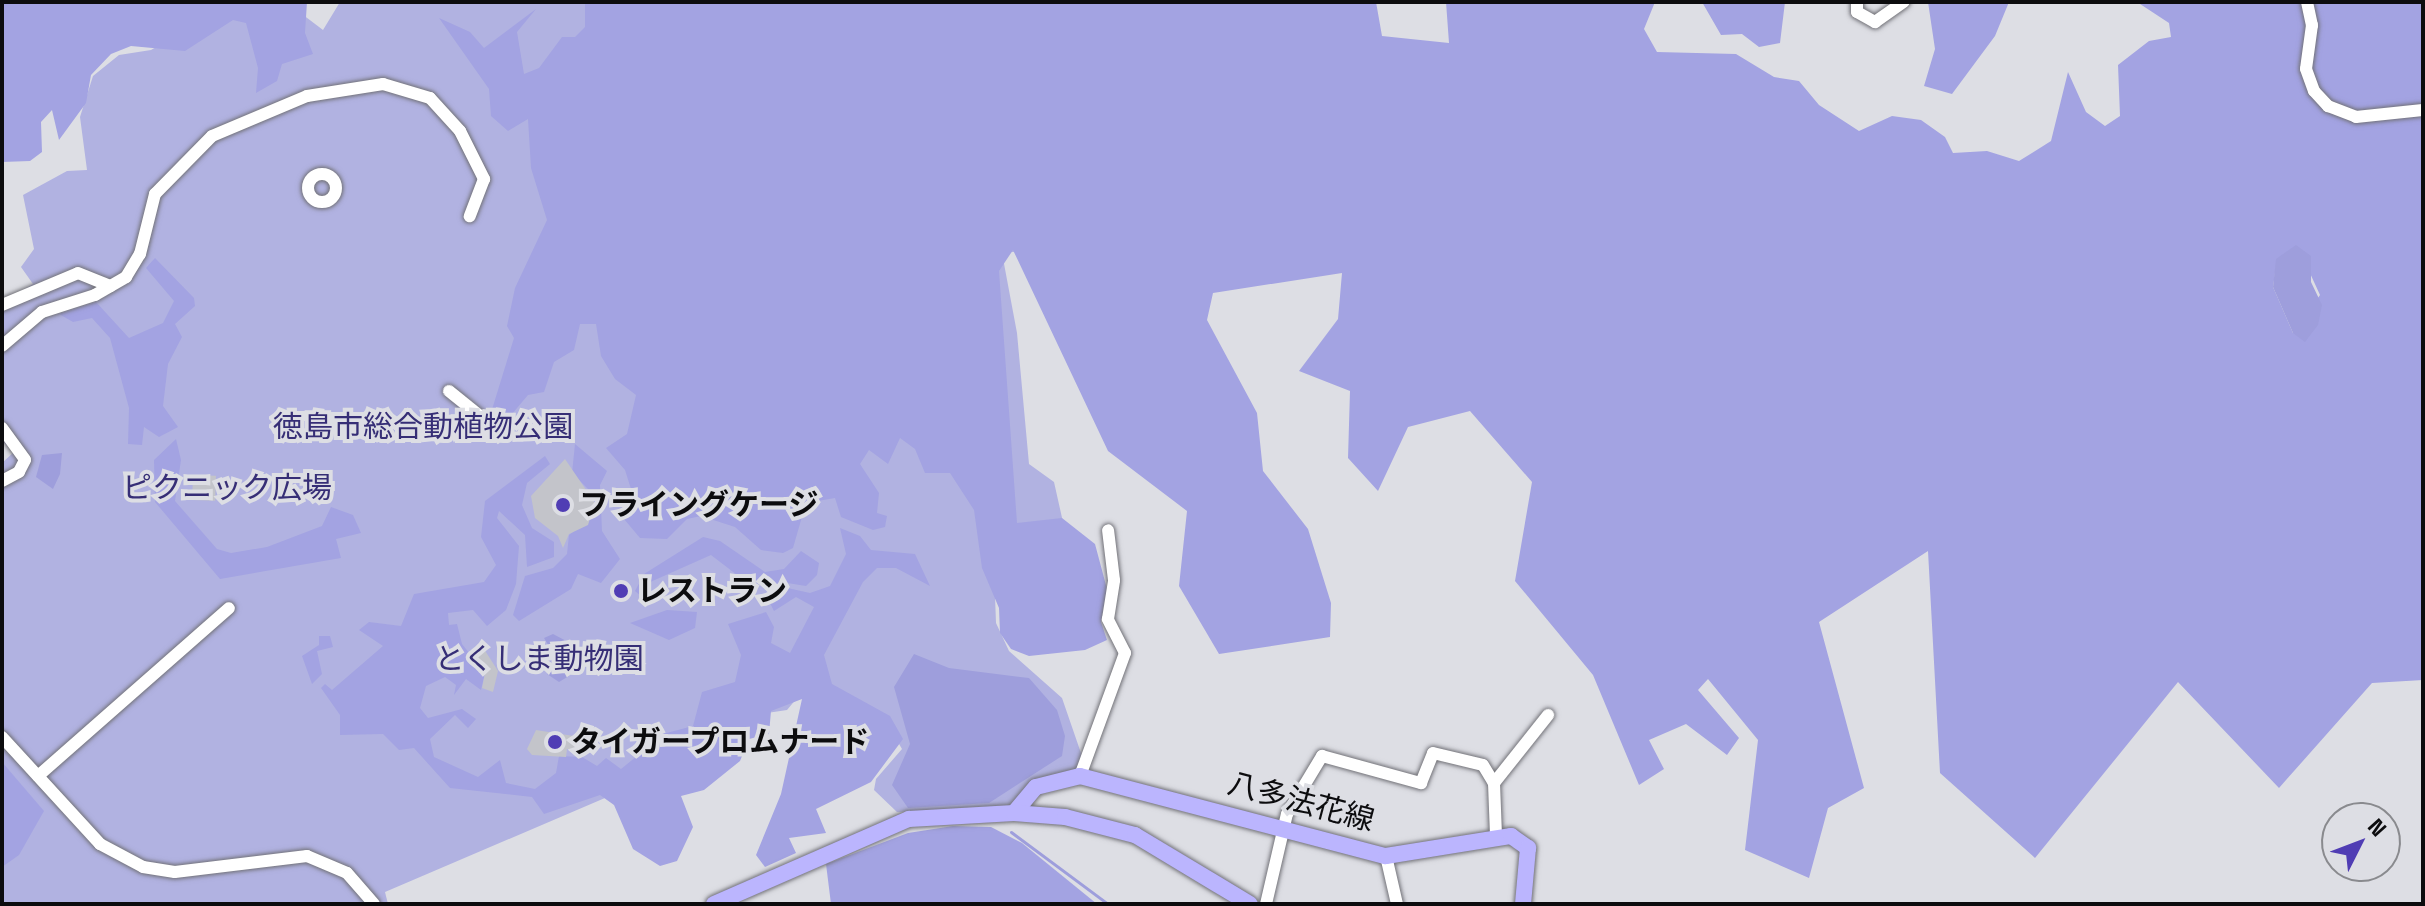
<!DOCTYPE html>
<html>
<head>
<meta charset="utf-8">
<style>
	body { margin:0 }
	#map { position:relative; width:2425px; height:906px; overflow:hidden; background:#dddee4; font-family:"Space Grotesk","Noto Sans JP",sans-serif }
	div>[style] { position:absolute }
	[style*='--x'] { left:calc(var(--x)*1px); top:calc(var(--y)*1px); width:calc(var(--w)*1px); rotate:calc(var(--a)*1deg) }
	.green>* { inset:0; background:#b1b2e1 }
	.forest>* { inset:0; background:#a3a3e2 }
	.water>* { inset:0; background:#9e9edc }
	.stream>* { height:3px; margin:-1.5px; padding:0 1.5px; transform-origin:1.5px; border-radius:1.5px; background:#9e9edc }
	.building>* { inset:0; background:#c3c4ca; transform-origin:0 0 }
	.roads { filter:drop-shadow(0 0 2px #727278) drop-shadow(0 0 2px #727278) }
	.minor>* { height:12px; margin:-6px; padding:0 6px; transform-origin:6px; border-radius:6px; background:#fff }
	.minor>.ring { margin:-6px; padding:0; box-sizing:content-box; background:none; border:12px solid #fff; border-radius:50% }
	.major>* { height:16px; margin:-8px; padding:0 8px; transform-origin:8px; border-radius:8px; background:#bbb5fe }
	.dots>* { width:22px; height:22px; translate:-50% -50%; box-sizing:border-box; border:4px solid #dddee4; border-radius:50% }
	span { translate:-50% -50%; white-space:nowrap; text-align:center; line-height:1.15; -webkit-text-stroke:8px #dddee4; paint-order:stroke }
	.park-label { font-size:30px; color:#362e76 }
	.poi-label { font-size:30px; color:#0c0c0e; font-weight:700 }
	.left { translate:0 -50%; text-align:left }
	.street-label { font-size:30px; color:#0c0c0e }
	.frame { position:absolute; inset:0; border:4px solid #0c0c0e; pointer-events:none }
	.north { position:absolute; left:2321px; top:802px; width:80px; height:80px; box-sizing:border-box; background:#dddee4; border:2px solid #898a8e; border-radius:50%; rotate:48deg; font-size:22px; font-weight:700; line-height:32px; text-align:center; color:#0c0c0e }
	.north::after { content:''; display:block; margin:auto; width:28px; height:36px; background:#503db4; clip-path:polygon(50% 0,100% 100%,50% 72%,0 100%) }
</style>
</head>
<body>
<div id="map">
	<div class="green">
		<i style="clip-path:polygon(340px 2px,1139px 2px,1024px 251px,1002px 253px,1017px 333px,1029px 464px,1054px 482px,1067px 540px,995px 596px,996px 623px,1009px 651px,1062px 698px,1082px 756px,1079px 770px,1029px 788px,1009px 807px,897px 812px,874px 790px,876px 779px,902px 749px,892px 732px,802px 692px,787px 710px,761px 714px,654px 777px,385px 892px,388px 904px,2px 904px,2px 463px,14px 452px,2px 441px,2px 302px,33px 284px,21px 267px,34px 249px,23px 195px,67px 171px,87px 170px,80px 117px,93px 76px,119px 55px,151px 50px,225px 7px,294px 8px,323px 30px)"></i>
	</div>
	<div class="forest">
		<i style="clip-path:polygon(2px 2px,307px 2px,305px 33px,313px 54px,282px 64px,277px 81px,256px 93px,258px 68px,246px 23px,233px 20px,185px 51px,131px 46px,111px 54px,91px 75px,86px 103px,59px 140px,52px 110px,41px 122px,42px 152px,30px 161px,2px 162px)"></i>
		<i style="clip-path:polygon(evenodd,585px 2px,1376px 2px,1382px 36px,1449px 43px,1446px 2px,1655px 2px,1644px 29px,1657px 52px,1736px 54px,1774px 77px,1799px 81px,1819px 105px,1859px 131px,1892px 116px,1921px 120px,1945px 137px,1953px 153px,1987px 151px,2019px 161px,2051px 141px,2068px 72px,2086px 112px,2105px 126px,2120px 116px,2118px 65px,2149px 41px,2171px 37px,2169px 23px,2137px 2px,2423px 2px,2423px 680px,2372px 683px,2279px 788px,2178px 682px,2035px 858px,1940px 773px,1928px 551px,1819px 622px,1864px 788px,1828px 808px,1809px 878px,1745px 850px,1758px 740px,1708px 679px,1698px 690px,1739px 738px,1727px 755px,1686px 724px,1649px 740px,1664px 769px,1639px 785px,1593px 675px,1515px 581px,1532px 482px,1470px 411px,1408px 427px,1378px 491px,1348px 458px,1350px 391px,1299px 371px,1338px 319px,1342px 273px,1213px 293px,1207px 320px,1257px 413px,1263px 471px,1308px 529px,1331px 603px,1330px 637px,1219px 654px,1179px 586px,1187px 511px,1108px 451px,1013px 250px,999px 271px,1017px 523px,1062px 518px,1095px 544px,1107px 589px,1101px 622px,1107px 640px,1085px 650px,1029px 656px,1011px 649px,1000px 633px,999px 608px,982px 568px,974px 510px,950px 473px,925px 473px,915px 449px,900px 438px,888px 464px,869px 450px,860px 464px,879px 493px,877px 513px,887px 516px,885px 527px,873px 530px,841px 517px,835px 498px,806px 503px,793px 548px,783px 553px,761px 550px,735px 527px,701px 516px,687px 519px,667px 539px,640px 538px,624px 519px,631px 489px,625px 470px,606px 448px,627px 434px,636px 395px,615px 379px,601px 356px,596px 324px,580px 324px,574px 350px,554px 362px,544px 392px,528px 395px,507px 420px,496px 423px,490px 416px,514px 338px,507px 326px,515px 288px,547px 220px,531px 168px,528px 119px,508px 131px,491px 116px,489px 89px,439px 18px,470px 32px,484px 48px,536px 9px,517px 32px,524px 74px,539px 68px,562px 37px,575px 37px,585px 27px,585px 2px,2276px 266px,2309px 271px,2320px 295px,2293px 333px,2273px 287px,2276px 266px)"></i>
		<i style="clip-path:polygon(1702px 2px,1785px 2px,1780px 43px,1759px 47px,1742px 34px,1721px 35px)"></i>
		<i style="clip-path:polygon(1928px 2px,2009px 2px,1995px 36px,1952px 94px,1924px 86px,1935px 49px)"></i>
		<i style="clip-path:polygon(155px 258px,194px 298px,195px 306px,175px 324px,182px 337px,168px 364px,163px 406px,178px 427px,159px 437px,144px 427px,142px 445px,128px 444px,129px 408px,110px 338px,92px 318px,73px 322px,59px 314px,96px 302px,129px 338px,163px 323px,174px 301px,146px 268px)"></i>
		<i style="clip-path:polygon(176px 439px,181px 460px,175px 501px,217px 549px,231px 553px,267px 547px,322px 526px,331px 507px,353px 515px,361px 533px,336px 539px,341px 558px,220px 579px,155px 502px,154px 460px)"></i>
		<i style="clip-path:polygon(575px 444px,607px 471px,600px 485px,602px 531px,620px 559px,601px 583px,578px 574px,571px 589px,519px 621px,513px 615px,525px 576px,553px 568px,567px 554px,569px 535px,593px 517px,594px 495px,572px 473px)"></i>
		<i style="clip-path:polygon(545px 456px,550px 464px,527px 483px,522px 505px,532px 528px,554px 542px,554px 557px,527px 567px,525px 535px,499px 511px,497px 518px,519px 546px,516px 584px,506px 610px,487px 626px,473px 610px,448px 613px,449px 625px,457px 624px,462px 644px,485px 673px,481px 690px,466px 679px,454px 695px,456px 685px,445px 677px,426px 686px,420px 708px,428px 718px,462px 709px,476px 719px,468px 728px,455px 715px,430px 739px,434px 757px,478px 777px,500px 760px,506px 783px,535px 789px,556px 773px,559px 756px,582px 757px,597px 766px,606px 758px,621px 769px,652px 744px,648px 738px,693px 726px,702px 692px,735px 682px,741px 655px,728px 624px,766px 612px,774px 627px,771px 643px,790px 653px,814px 607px,796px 597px,774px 611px,768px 599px,783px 587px,810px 593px,830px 586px,846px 554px,840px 528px,860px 536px,871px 550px,915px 554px,930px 586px,896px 568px,877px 568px,863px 582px,824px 655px,832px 684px,890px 716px,903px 739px,871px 782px,816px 809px,826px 833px,789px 838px,796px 853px,765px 867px,756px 855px,781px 794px,802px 699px,771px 711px,769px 734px,749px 739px,740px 761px,704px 790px,681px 796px,693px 827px,677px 861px,660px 866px,633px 849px,614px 805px,600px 795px,544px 814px,532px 797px,450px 788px,414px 748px,399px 750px,383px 734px,340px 735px,340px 715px,321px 688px,325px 684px,332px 690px,383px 646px,359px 630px,369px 622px,401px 626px,414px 594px,484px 582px,496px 565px,481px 537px,485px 501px)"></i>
		<i style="clip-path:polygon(703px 537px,720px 541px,765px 572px,784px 569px,801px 551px,819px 563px,817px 575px,806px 586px,781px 582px,770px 589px,741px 578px,711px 555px,648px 583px,641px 596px,635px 591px,644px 574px)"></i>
		<i style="clip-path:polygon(667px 610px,697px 612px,695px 628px,669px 640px,630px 623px)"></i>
		<i style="clip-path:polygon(319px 636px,330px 636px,333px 647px,317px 651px,322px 674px,312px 684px,302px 656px,319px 645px)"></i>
		<i style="clip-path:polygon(2px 762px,44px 811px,19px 855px,2px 867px)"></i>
		<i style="clip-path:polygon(953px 826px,991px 827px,1022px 843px,1097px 904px,831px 904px,826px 864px,908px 833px)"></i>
	</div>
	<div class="water">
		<i style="clip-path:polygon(2296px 245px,2311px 256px,2311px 282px,2322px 305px,2318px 325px,2305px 342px,2293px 333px,2273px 287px,2276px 259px)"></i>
		<i style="clip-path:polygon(62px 453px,60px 474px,53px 489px,36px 477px,42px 455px)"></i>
		<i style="clip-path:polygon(553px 634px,572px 644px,561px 657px,569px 676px,559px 682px,547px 674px,555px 656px,544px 638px)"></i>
		<i style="clip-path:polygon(914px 654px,949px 668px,1029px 678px,1057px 710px,1065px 736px,1062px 756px,989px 803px,908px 808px,892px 785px,910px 744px,894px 687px)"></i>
	</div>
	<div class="stream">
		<i style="--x:1011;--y:832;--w:121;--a:36.6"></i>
	</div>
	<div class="building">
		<i style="clip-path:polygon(565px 459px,595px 503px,588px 525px,569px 534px,563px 548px,558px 536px,535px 518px,531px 496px)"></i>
		<i style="left:193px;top:475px;width:23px;height:25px;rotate:2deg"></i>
		<i style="clip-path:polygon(477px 649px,484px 649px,498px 671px,493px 692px,482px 688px,485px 673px,474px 656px)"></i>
		<i style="clip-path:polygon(536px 730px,580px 737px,579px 750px,567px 749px,566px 757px,532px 755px,527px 749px)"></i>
	</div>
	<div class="roads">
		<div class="minor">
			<i style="--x:1857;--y:2;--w:10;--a:90"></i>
			<i style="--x:1857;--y:12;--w:21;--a:29"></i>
			<i style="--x:1875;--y:22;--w:35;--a:-35"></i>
			<i style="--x:2307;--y:2;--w:24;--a:78"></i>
			<i style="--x:2312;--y:25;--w:44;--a:97.8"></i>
			<i style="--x:2306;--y:69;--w:23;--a:70"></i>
			<i style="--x:2314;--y:91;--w:21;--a:47"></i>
			<i style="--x:2328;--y:106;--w:30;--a:21"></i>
			<i style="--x:2356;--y:117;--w:67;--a:-6"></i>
			<i class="ring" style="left:308px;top:174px;width:16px;height:16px"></i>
			<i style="--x:2;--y:305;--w:82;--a:-22.8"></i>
			<i style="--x:78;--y:273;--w:35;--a:22"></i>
			<i style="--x:2;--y:346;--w:52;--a:-40.4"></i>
			<i style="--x:42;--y:312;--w:56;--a:-17.8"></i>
			<i style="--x:95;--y:295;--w:36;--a:-30"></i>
			<i style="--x:126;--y:277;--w:27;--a:-59"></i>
			<i style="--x:140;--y:254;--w:62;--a:-76"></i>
			<i style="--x:155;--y:194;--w:81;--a:-45.5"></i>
			<i style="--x:212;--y:136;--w:103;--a:-22.8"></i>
			<i style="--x:307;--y:96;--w:77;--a:-9"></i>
			<i style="--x:383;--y:84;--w:49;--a:16.6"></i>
			<i style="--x:430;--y:98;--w:45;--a:47.7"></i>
			<i style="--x:460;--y:131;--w:54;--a:63.4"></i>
			<i style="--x:484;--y:179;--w:40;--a:111"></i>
			<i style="--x:449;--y:391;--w:46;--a:38.9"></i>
			<i style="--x:2;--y:428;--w:39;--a:54"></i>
			<i style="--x:25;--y:460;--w:13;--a:117"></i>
			<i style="--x:19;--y:472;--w:19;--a:152"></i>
			<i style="--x:2;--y:737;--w:145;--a:47.5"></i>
			<i style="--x:100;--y:844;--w:49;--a:28.1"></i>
			<i style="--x:143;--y:867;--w:32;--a:9"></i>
			<i style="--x:175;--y:872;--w:133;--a:-6.9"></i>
			<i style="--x:307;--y:856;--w:43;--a:23"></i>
			<i style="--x:347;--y:873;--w:41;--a:48.9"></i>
			<i style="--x:38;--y:776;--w:254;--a:-41.3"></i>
			<i style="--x:1080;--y:776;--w:131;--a:-69.9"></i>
			<i style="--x:1125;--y:653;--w:38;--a:-117"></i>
			<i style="--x:1108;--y:619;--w:39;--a:-81"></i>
			<i style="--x:1114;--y:580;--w:50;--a:-96.8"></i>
			<i style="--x:1494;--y:783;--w:87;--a:-51.5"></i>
			<i style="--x:1386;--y:856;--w:49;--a:77.1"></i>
			<i style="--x:1266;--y:904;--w:92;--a:-76.9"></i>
			<i style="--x:1287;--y:814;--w:68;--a:-58.9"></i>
			<i style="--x:1322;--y:756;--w:103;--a:15.3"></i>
			<i style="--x:1421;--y:783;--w:32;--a:-68"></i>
			<i style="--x:1433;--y:753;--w:51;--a:13.5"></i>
			<i style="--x:1483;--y:765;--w:21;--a:59"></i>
			<i style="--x:1494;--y:783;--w:52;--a:87.8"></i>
		</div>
		<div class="major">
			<i style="--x:1014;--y:813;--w:34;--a:-50"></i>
			<i style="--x:1036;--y:787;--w:45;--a:-14"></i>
			<i style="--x:1080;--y:776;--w:316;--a:14.7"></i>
			<i style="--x:1386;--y:856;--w:127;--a:-9.1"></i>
			<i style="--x:1511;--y:836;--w:21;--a:35"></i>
			<i style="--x:1528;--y:848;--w:56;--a:95.1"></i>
			<i style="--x:714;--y:904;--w:213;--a:-23.6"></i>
			<i style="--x:909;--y:819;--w:105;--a:-3.3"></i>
			<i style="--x:1014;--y:813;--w:51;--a:4.5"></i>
			<i style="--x:1065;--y:817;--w:72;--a:14.4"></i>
			<i style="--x:1135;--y:835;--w:134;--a:31"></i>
		</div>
	</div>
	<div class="dots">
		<i style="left:563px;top:505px;background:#503db4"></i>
		<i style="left:621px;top:591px;background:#503db4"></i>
		<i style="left:555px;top:742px;background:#503db4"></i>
	</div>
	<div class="park-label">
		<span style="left:423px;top:427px">徳島市総合動植物公園</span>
		<span style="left:227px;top:488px">ピクニック広場</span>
		<span style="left:539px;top:659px">とくしま動物園</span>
	</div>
	<div class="poi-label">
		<span class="left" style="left:579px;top:505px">フライングケージ</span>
		<span class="left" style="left:637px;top:591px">レストラン</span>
		<span class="left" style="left:571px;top:742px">タイガープロムナード</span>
	</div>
	<div class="street-label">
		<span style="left:1301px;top:802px;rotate:15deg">八多法花線</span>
	</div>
	<div class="frame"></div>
	<div class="north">N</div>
</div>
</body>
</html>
